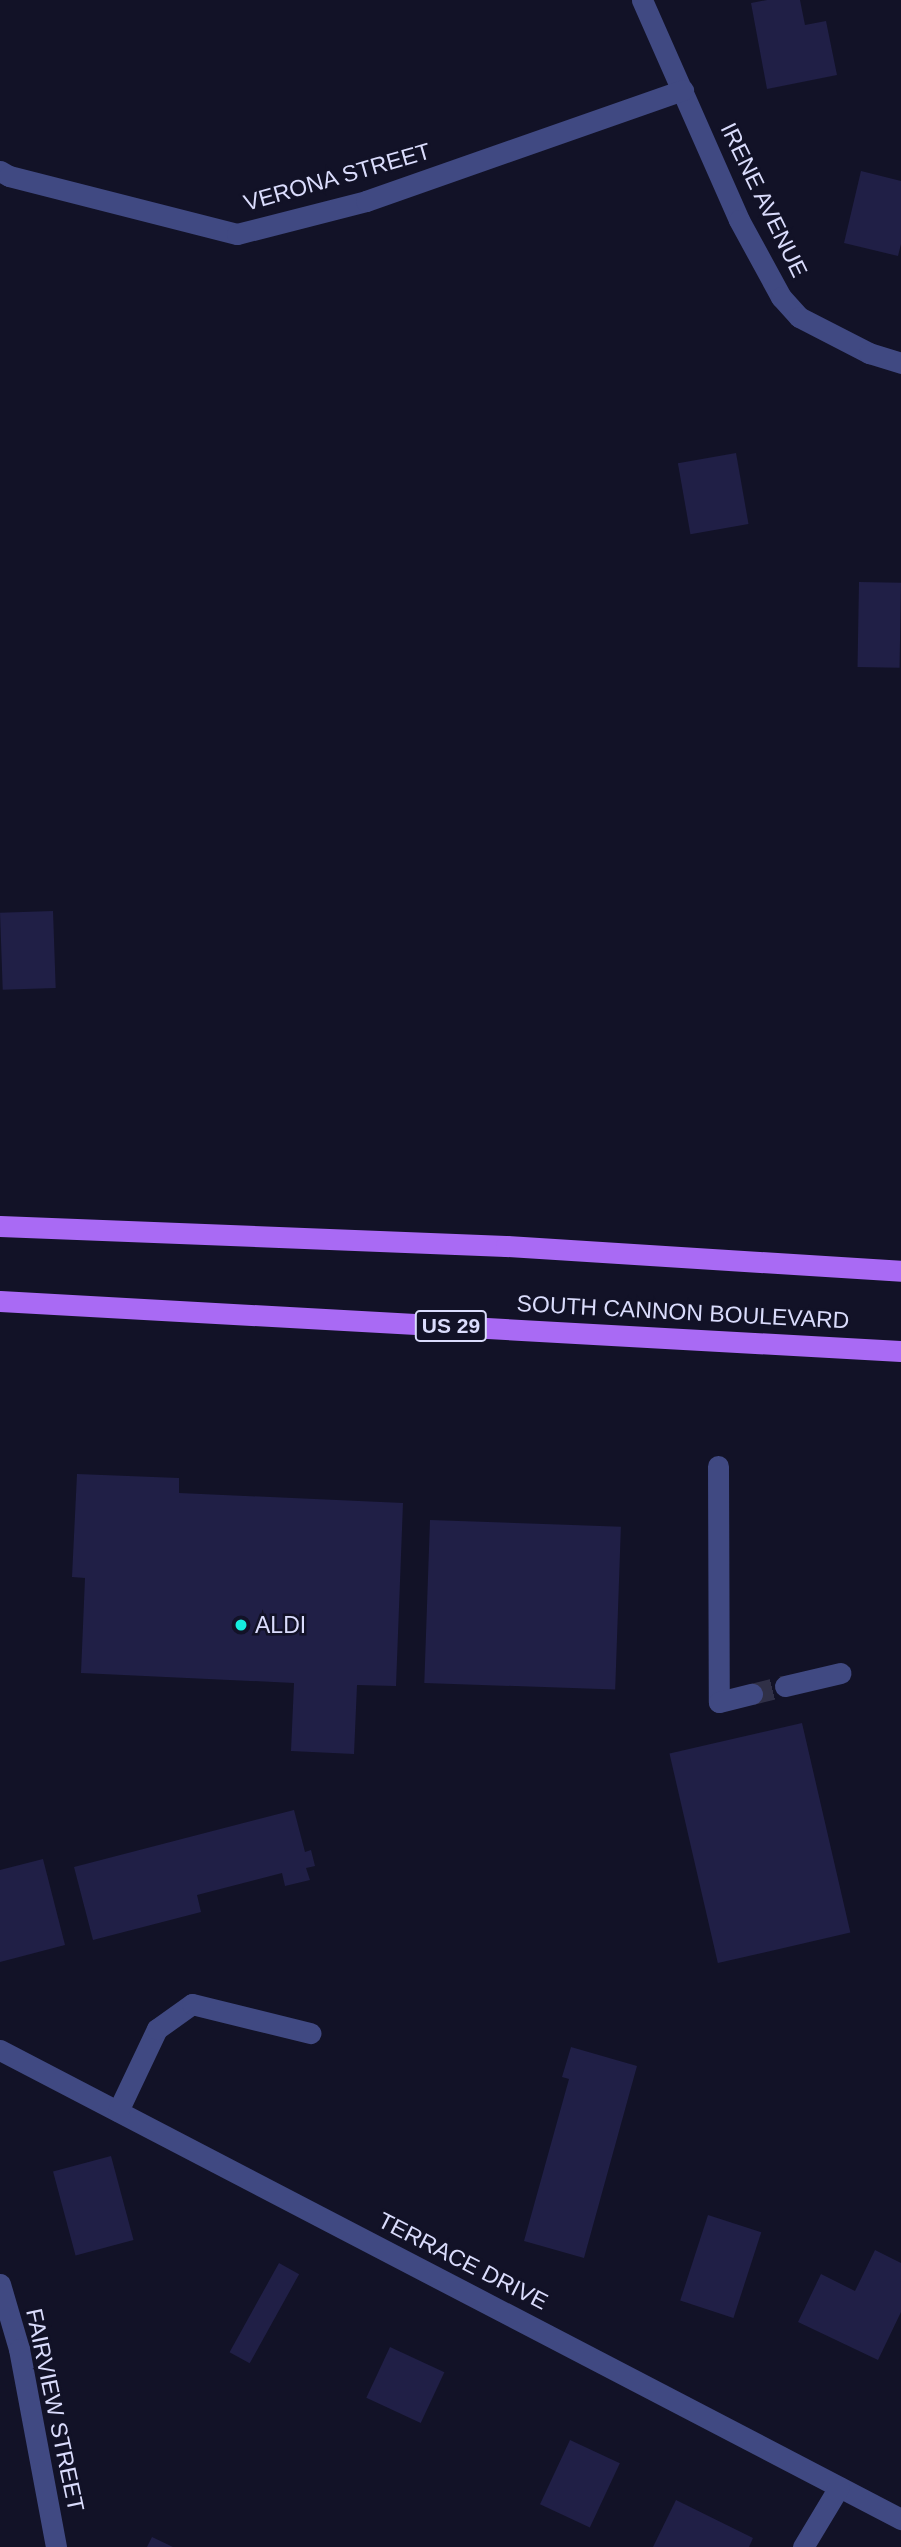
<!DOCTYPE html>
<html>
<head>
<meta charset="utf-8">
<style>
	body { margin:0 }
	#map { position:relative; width:901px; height:2547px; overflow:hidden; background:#121227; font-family:Arial,sans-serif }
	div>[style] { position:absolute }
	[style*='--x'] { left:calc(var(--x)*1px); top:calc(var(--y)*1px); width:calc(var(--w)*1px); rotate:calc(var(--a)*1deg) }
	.building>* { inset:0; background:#201f46; transform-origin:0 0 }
	.minor-tunnel>* { height:21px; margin-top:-10.5px; transform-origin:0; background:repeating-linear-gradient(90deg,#303047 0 21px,transparent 0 31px) }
	.minor>* { height:21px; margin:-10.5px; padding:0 10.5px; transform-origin:10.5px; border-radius:10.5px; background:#404982 }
	.major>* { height:21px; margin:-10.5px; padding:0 10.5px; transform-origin:10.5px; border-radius:10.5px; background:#a96af4 }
	.dots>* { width:19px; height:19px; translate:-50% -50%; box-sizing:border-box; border:4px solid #121227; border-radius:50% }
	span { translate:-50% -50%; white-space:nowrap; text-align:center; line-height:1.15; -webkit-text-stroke:5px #121227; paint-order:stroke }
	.shield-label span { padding:2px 5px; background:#121227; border:2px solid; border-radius:5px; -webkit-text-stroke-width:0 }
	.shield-label { font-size:21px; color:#dadcfc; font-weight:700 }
	.street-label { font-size:23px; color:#dadcfc }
	.poi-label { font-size:23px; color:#dadcfc }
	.left { translate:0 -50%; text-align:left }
</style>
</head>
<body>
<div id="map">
	<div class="building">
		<i style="clip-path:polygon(767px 0,800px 0,805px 25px,826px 21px,837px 75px,767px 89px,751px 3px)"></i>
		<i style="clip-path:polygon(861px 171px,901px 181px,901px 244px,898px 256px,844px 243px)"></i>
		<i style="left:736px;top:453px;width:72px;height:59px;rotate:80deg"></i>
		<i style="left:859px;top:582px;width:42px;height:85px;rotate:1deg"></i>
		<i style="left:53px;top:911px;width:77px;height:53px;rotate:88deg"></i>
		<i style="clip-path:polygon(77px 1474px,179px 1478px,179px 1493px,403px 1503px,396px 1686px,357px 1685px,354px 1754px,291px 1751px,294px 1683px,81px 1673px,85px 1578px,72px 1577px)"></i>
		<i style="left:430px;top:1520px;width:191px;height:163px;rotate:2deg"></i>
		<i style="left:802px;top:1723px;width:215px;height:136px;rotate:77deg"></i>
		<i style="clip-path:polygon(294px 1810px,305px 1852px,311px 1850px,315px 1866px,306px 1868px,310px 1880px,285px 1886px,282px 1873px,197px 1895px,201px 1912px,93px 1940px,74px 1867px)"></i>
		<i style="clip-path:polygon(43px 1859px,65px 1945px,0 1962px,0 1870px)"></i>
		<i style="clip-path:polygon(571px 2047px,637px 2066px,584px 2258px,524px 2241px,569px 2079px,562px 2077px)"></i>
		<i style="left:111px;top:2156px;width:87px;height:60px;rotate:75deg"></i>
		<i style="left:708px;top:2215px;width:56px;height:90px;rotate:18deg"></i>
		<i style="clip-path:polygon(875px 2250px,901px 2263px,901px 2312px,878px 2360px,798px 2322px,821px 2274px,855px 2291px)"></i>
		<i style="left:279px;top:2263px;width:23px;height:102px;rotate:29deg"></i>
		<i style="left:390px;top:2347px;width:60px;height:56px;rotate:25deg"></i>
		<i style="left:570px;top:2440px;width:55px;height:71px;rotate:25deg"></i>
		<i style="clip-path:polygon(676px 2500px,753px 2538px,749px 2547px,653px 2547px)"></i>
		<i style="clip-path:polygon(152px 2537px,173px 2547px,147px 2547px)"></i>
	</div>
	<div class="minor-tunnel">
		<i style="--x:752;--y:1694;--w:34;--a:-14"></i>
	</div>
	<div class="minor">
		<i style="--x:642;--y:0;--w:240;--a:66.2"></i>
		<i style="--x:739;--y:220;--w:88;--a:61.4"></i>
		<i style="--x:781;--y:297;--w:27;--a:48"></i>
		<i style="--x:799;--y:317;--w:79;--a:27.2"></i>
		<i style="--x:869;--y:353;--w:34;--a:17"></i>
		<i style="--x:0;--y:171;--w:10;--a:29"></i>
		<i style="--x:9;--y:176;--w:235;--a:14.3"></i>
		<i style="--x:237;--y:234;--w:133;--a:-14.3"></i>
		<i style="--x:366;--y:201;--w:336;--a:-19.3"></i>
		<i style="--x:718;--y:1466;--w:236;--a:89.8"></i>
		<i style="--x:719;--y:1702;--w:34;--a:-14"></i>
		<i style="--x:785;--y:1686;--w:57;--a:-13.1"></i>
		<i style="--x:0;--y:2050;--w:1016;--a:27.5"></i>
		<i style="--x:118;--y:2111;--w:91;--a:-64.6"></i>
		<i style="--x:157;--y:2029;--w:43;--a:-35.5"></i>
		<i style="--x:192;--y:2004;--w:122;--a:13.8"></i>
		<i style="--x:0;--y:2284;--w:68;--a:73.7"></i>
		<i style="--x:19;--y:2349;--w:201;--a:79.4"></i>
		<i style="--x:803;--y:2547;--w:70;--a:-59"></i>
	</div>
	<div class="major">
		<i style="--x:0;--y:1226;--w:506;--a:2.26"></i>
		<i style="--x:506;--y:1246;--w:396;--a:3.6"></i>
		<i style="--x:0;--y:1301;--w:902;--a:3.18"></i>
	</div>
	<div class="dots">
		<i style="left:241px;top:1625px;background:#15eddf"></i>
	</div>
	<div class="shield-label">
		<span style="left:451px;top:1326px">US 29</span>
	</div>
	<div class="street-label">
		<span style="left:337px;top:177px;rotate:-16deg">VERONA STREET</span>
		<span style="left:764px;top:200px;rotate:64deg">IRENE AVENUE</span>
		<span style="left:683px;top:1312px;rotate:3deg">SOUTH CANNON BOULEVARD</span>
		<span style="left:463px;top:2261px;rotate:27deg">TERRACE DRIVE</span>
		<span style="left:55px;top:2410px;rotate:78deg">FAIRVIEW STREET</span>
	</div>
	<div class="poi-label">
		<span class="left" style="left:255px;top:1625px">ALDI</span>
	</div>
</div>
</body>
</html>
